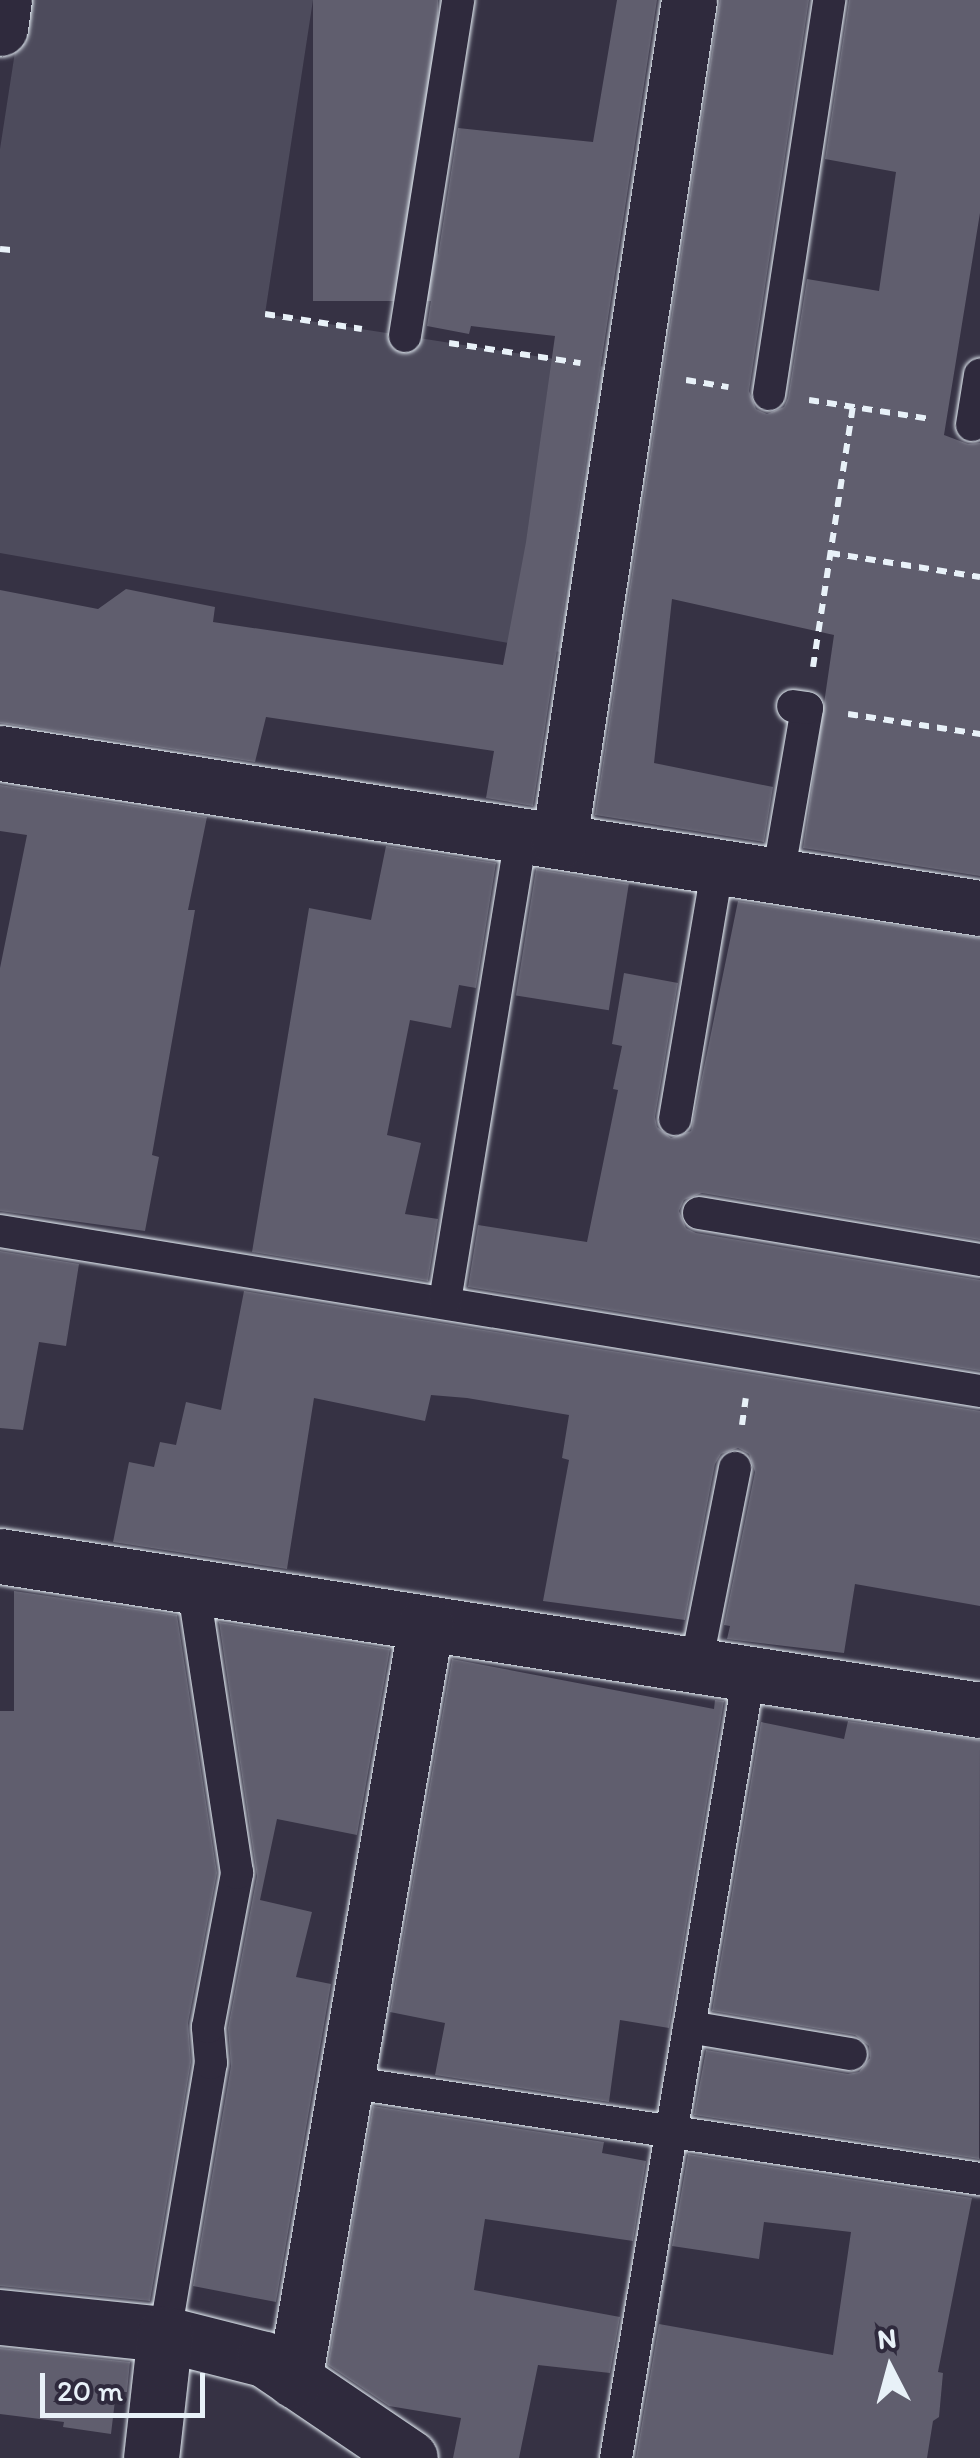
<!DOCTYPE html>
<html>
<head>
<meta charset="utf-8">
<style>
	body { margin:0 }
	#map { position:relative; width:980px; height:2458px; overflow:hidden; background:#363244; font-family:Itim,sans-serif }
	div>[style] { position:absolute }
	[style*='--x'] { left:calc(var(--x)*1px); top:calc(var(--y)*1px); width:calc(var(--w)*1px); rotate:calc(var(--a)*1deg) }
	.green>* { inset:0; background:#4d4b5c }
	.building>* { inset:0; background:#605e6e; transform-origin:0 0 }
	.path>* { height:6px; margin-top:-3px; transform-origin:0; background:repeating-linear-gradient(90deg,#e8f1f8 0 10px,transparent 0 18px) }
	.roads { filter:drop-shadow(0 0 2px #e8f1f8) drop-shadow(0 0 2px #e8f1f8) }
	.service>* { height:32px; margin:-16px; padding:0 16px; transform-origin:16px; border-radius:16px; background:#2f2a3d }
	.minor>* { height:55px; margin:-27.5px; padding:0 27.5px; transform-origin:27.5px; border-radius:27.5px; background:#2f2a3d }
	span { translate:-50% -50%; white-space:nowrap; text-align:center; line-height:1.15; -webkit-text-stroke:8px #2f2a3d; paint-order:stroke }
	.north { position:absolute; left:840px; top:2318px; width:100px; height:100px; -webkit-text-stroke:8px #2f2a3d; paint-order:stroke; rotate:354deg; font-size:28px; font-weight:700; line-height:40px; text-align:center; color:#e8f1f8 }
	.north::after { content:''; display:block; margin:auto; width:35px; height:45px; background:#e8f1f8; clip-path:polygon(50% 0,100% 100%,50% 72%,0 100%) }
	.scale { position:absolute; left:40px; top:2373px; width:165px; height:45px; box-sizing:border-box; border:5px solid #e8f1f8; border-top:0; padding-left:12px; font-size:30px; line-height:35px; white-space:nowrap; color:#e8f1f8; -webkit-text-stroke:8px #2f2a3d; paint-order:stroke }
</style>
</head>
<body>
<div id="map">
	<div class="green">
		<i style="clip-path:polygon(23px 0,313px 0,265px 314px,631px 371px,588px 657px,0 553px,0 149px)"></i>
	</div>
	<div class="building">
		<i style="left:313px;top:0;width:125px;height:301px"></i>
		<i style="clip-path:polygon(617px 0,657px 0,533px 806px,486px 798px,494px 751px,266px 717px,255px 762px,0 723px,0 590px,98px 609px,126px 589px,215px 607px,213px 622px,503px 665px,526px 542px,555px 336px,471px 326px,469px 334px,427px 326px,458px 128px,593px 142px)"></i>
		<i style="clip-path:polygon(720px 0,809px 0,749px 391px,756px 409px,767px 414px,784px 407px,788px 398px,807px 279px,879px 291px,896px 172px,825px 159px,849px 0,980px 0,980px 213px,944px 435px,968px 444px,980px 443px,980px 876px,803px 848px,834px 635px,672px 599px,654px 763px,773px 787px,764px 842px,595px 815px)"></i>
		<i style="clip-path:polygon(0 785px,207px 817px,188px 910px,195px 910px,152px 1155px,159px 1157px,145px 1231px,0 1211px,0 968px,27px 835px,0 831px)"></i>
		<i style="clip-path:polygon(386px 846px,496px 863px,476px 988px,459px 985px,451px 1028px,410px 1020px,387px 1135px,421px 1143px,405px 1214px,438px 1219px,428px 1281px,252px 1252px,309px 908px,371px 920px)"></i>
		<i style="left:536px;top:869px;width:94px;height:128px;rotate:9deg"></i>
		<i style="clip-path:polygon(738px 901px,980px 938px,980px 1240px,702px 1193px,684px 1200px,679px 1211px,686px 1228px,696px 1233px,980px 1280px,980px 1371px,468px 1287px,478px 1225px,587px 1242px,618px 1090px,613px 1089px,622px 1046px,612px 1044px,624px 973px,678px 983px,655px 1117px,657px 1127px,671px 1138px,691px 1131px)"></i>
		<i style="clip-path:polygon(0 1251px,79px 1264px,66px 1346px,39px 1342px,23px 1430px,0 1428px)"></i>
		<i style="clip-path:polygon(244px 1291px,980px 1411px,980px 1606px,855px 1584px,844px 1653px,727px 1639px,730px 1626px,724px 1625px,755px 1472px,749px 1454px,738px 1448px,721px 1454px,715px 1464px,685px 1620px,543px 1601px,569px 1460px,562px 1458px,569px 1415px,467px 1398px,431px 1395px,425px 1421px,314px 1398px,287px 1569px,113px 1542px,129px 1462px,154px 1467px,160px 1442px,176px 1445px,186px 1402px,221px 1410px)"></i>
		<i style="clip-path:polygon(14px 1591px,177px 1615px,217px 1873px,188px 2023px,191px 2062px,150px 2301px,0 2286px,0 1711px,14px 1711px)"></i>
		<i style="clip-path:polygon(219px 1622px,390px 1649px,357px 1835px,277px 1819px,260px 1900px,312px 1912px,296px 1977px,331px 1984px,276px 2302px,193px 2286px,231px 2066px,228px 2028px,257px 1876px)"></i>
		<i style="clip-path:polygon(452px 1659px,714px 1709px,715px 1700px,724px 1701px,669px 2028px,620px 2020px,609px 2102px,435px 2075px,445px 2023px,390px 2012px)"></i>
		<i style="clip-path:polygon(848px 1721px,980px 1740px,979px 2159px,694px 2115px,706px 2050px,848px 2074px,859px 2072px,870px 2058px,869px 2046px,855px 2035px,712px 2011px,761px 1722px,844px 1739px)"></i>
		<i style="clip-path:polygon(373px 2106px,604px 2142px,602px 2153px,646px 2161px,633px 2241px,485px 2219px,474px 2290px,620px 2317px,610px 2373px,538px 2365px,519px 2458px,453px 2458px,461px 2418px,389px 2406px,328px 2365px)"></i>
		<i style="clip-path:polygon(688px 2154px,972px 2198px,938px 2372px,943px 2373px,939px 2417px,933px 2421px,927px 2458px,636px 2458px,659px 2324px,833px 2355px,851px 2232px,764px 2222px,759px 2259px,672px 2246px)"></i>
		<i style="clip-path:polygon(0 2348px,130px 2362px,127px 2392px,116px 2392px,111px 2434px,63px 2427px,64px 2422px,0 2414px)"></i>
	</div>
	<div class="path">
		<i style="--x:0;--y:249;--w:11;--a:5"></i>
		<i style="--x:265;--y:314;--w:98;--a:8.8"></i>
		<i style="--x:449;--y:343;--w:133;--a:8.7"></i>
		<i style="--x:686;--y:380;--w:43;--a:9.5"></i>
		<i style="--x:809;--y:400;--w:122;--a:8.9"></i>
		<i style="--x:830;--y:553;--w:152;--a:9.1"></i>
		<i style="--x:813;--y:667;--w:263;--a:-81.3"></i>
		<i style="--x:848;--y:714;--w:134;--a:8.6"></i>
		<i style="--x:742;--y:1425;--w:27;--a:-82"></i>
	</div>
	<div class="roads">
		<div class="service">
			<i style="--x:405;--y:336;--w:340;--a:-81"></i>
			<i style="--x:769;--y:394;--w:399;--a:-81.3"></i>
			<i style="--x:972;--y:425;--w:51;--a:-80.9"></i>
			<i style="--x:778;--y:876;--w:170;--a:-80.2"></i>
			<i style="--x:807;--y:708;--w:14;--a:-172"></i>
			<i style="--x:675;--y:1119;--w:257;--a:-80.4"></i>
			<i style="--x:699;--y:1213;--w:285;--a:9.5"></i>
			<i style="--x:0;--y:1231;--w:993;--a:9.27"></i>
			<i style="--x:445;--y:1301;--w:472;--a:-80.7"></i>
			<i style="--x:696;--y:1665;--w:201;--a:-78.8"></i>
			<i style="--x:689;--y:2027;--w:164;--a:9.5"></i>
			<i style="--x:347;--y:2082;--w:640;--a:8.71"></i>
			<i style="--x:165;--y:2334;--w:275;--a:-80.4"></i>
			<i style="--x:211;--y:2063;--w:36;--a:-95"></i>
			<i style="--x:208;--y:2027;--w:157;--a:-79.3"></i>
			<i style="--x:237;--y:1873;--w:289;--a:-98.7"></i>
			<i style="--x:616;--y:2458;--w:795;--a:-80.37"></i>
		</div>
		<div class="minor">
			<i style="--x:0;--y:28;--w:28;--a:-82"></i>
			<i style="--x:0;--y:753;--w:992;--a:8.99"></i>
			<i style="--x:559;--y:841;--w:851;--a:-81.21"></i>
			<i style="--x:0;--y:1556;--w:992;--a:8.93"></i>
			<i style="--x:0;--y:2317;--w:166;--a:5.9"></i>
			<i style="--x:165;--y:2334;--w:102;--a:14.2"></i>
			<i style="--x:264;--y:2359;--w:176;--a:34.1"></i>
			<i style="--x:294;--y:2380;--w:768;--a:-80.11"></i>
			<i style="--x:151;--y:2458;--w:125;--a:-83.6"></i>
		</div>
	</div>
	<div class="north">N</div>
	<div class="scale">20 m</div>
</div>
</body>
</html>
